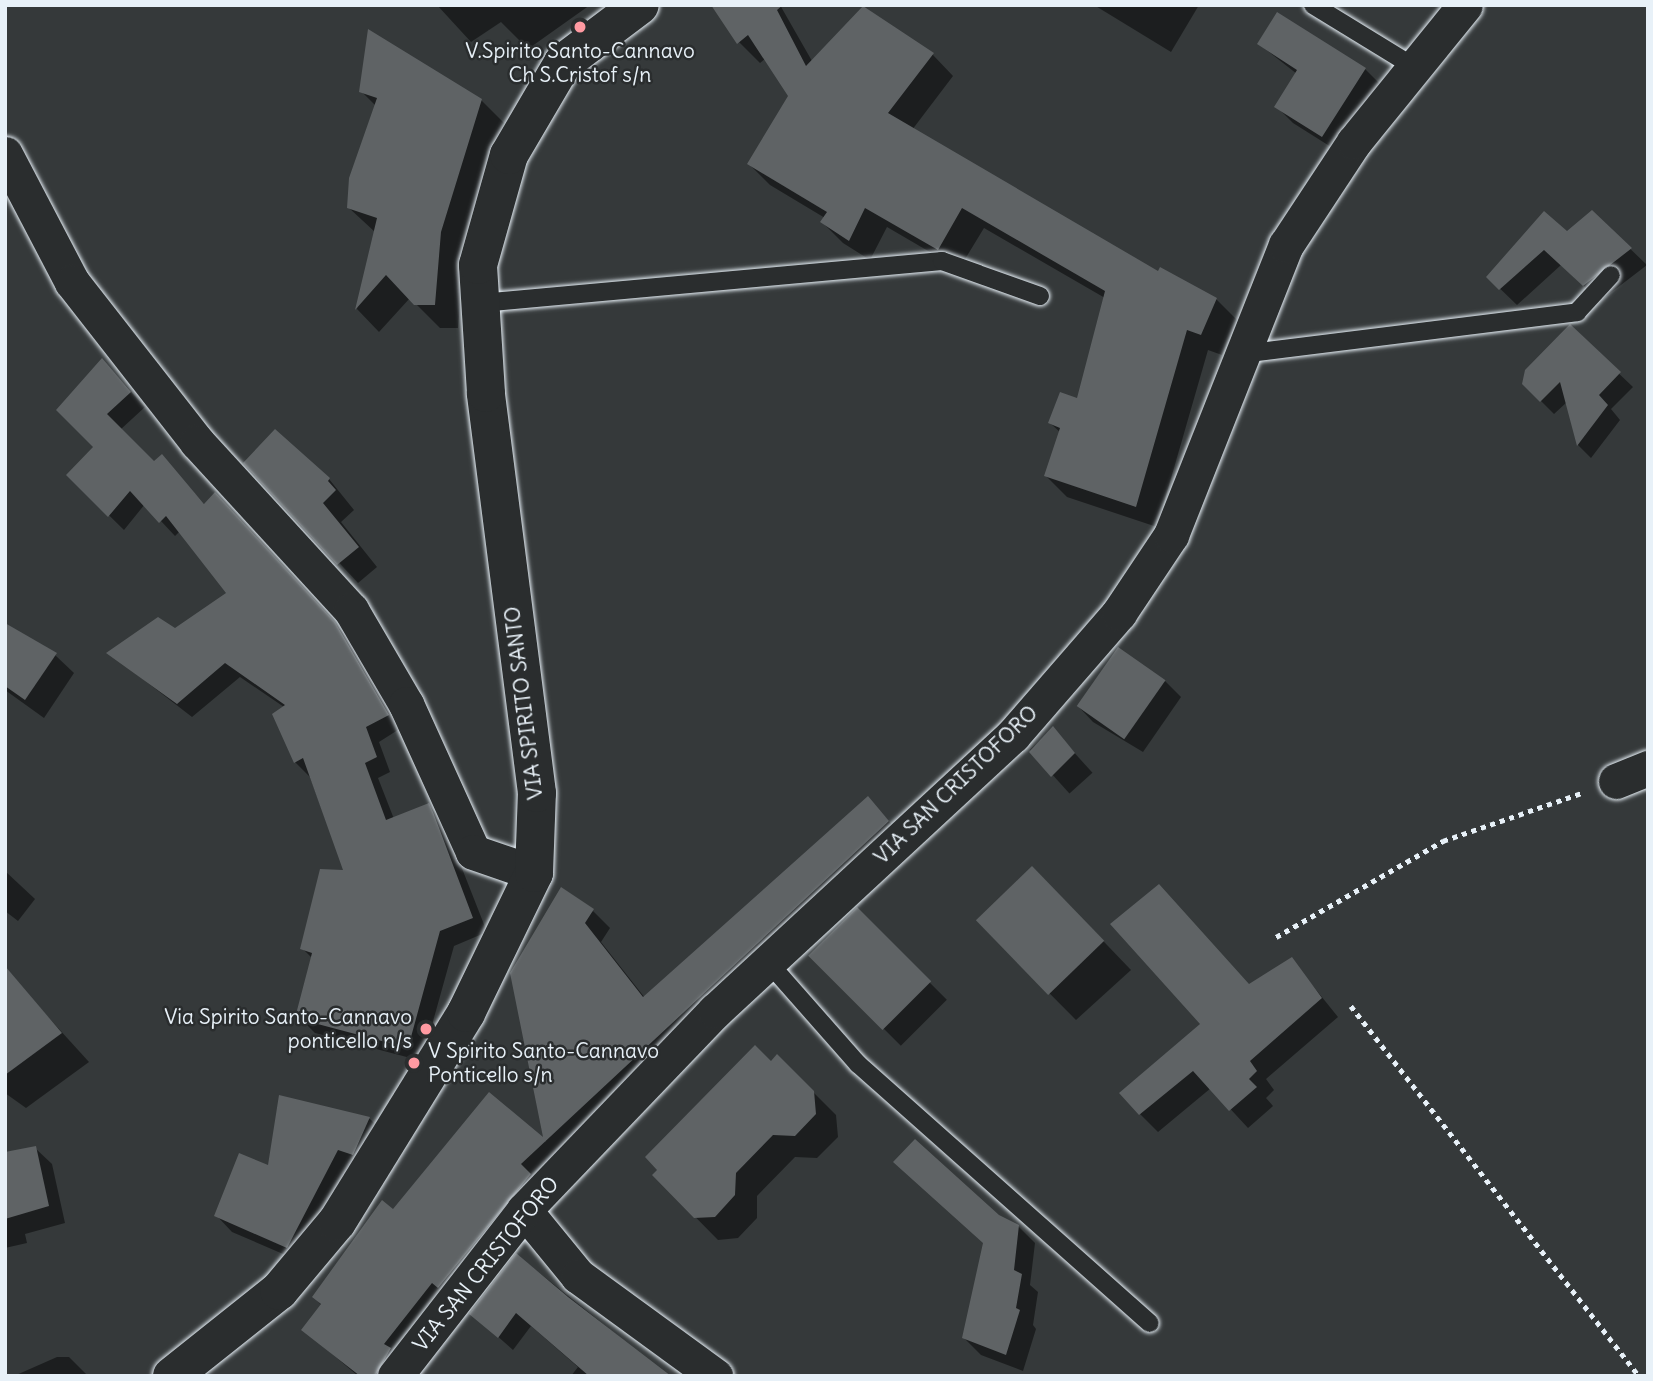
<!DOCTYPE html>
<html>
<head>
<meta charset="utf-8">
<style>
	body { margin:0 }
	#map { position:relative; width:1653px; height:1381px; overflow:hidden; background:#35393a; font-family:Delius,sans-serif }
	div>[style] { position:absolute }
	[style*='--x'] { left:calc(var(--x)*1px); top:calc(var(--y)*1px); width:calc(var(--w)*1px); rotate:calc(var(--a)*1deg) }
	.shadow>* { inset:0; background:#0007; transform-origin:0 0 }
	.building>* { inset:0; background:#5f6365; transform-origin:0 0 }
	.path>* { height:4.5px; margin-top:-2.25px; transform-origin:0; background:repeating-linear-gradient(90deg,#e8f1f8 0 5px,transparent 0 10px) }
	.roads { filter:drop-shadow(0 0 2px #e8f1f8) drop-shadow(0 0 2px #e8f1f8) }
	.service>* { height:18px; margin:-9px; padding:0 9px; transform-origin:9px; border-radius:9px; background:#2a2d2e }
	.minor>* { height:35px; margin:-17.5px; padding:0 17.5px; transform-origin:17.5px; border-radius:17.5px; background:#2a2d2e }
	.tertiary>* { height:38px; margin:-19px; padding:0 19px; transform-origin:19px; border-radius:19px; background:#2a2d2e }
	.dots>* { width:19px; height:19px; translate:-50% -50%; box-sizing:border-box; border:4px solid #2a2d2e; border-radius:50% }
	span { translate:-50% -50%; white-space:nowrap; text-align:center; line-height:1.15; -webkit-text-stroke:5px #2a2d2e; paint-order:stroke }
	.poi-label { font-size:21px; color:#e8f1f8 }
	.right { translate:-100% -50%; text-align:right }
	.left { translate:0 -50%; text-align:left }
	.street-label { font-size:21px; color:#e8f1f8 }
	.frame { position:absolute; inset:0; border:7px solid #e8f1f8; pointer-events:none }
</style>
</head>
<body>
<div id="map">
	<div class="shadow">
		<i style="clip-path:polygon(437px 5px,590px 5px,528px 49px,501px 22px,471px 42px)"></i>
		<i style="clip-path:polygon(780px 5px,812px 61px,863px 8px,933px 55px,953px 76px,912px 130px,1159px 274px,1216px 299px,1237px 320px,1222px 355px,1208px 350px,1157px 527px,1067px 497px,1046px 476px,1061px 433px,1050px 423px,1078px 400px,1105px 298px,984px 228px,959px 269px,887px 227px,870px 260px,843px 243px,822px 222px,825px 218px,770px 185px,749px 164px,791px 96px,766px 58px,760px 63px,739px 42px)"></i>
		<i style="clip-path:polygon(1094px 5px,1199px 5px,1171px 52px)"></i>
		<i style="clip-path:polygon(1259px 44px,1365px 69px,1381px 85px,1339px 152px,1293px 123px,1277px 107px,1297px 74px)"></i>
		<i style="clip-path:polygon(361px 91px,481px 100px,505px 124px,464px 256px,458px 328px,440px 328px,410px 298px,379px 332px,357px 309px,375px 232px,349px 208px,376px 106px)"></i>
		<i style="clip-path:polygon(1592px 212px,1647px 265px,1600px 301px,1561px 265px,1517px 305px,1488px 277px,1567px 234px)"></i>
		<i style="clip-path:polygon(1570px 327px,1633px 387px,1611px 409px,1620px 420px,1591px 458px,1578px 445px,1567px 402px,1554px 414px,1524px 384px)"></i>
		<i style="clip-path:polygon(116px 375px,145px 407px,120px 430px,154px 464px,162px 457px,205px 505px,230px 509px,349px 639px,401px 728px,379px 742px,390px 772px,378px 778px,394px 819px,428px 805px,443px 820px,487px 932px,454px 946px,422px 1061px,315px 1033px,300px 1018px,313px 959px,302px 948px,345px 872px,310px 777px,295px 762px,274px 714px,284px 707px,240px 677px,192px 717px,109px 653px,175px 630px,228px 593px,180px 531px,175px 536px,145px 504px,124px 530px,68px 475px,96px 447px)"></i>
		<i style="clip-path:polygon(246px 463px,329px 479px,354px 510px,341px 522px,377px 567px,358px 583px)"></i>
		<i style="clip-path:polygon(5px 625px,55px 655px,74px 673px,44px 718px,5px 690px)"></i>
		<i style="clip-path:polygon(1165px 681px,1181px 697px,1143px 752px,1093px 722px,1077px 705px)"></i>
		<i style="left:1053px;top:729px;width:59px;height:31px;rotate:48deg"></i>
		<i style="clip-path:polygon(868px 798px,905px 839px,537px 1182px,401px 1376px,358px 1376px,304px 1330px,322px 1306px,314px 1297px,394px 1211px,490px 1095px,546px 1142px,512px 973px,593px 911px,610px 928px,601px 942px,645px 998px)"></i>
		<i style="clip-path:polygon(5px 871px,35px 899px,18px 921px,5px 911px)"></i>
		<i style="clip-path:polygon(1060px 896px,1131px 970px,1076px 1020px,978px 921px)"></i>
		<i style="left:857px;top:910px;width:127px;height:65px;rotate:45deg"></i>
		<i style="clip-path:polygon(1292px 960px,1338px 1017px,1266px 1079px,1274px 1090px,1266px 1098px,1273px 1106px,1248px 1128px,1211px 1088px,1158px 1132px,1140px 1114px,1250px 985px)"></i>
		<i style="clip-path:polygon(19px 985px,89px 1062px,26px 1108px,5px 1093px,5px 995px)"></i>
		<i style="clip-path:polygon(777px 1056px,836px 1115px,838px 1137px,817px 1158px,795px 1157px,757px 1196px,757px 1218px,738px 1238px,718px 1240px,654px 1175px)"></i>
		<i style="clip-path:polygon(281px 1097px,370px 1119px,386px 1135px,304px 1263px,232px 1232px,216px 1215px,269px 1168px)"></i>
		<i style="clip-path:polygon(35px 1148px,52px 1164px,65px 1223px,25px 1234px,27px 1243px,5px 1248px,5px 1154px)"></i>
		<i style="clip-path:polygon(998px 1217px,1018px 1226px,1035px 1243px,1030px 1285px,1038px 1292px,1033px 1325px,1036px 1329px,1023px 1371px,981px 1355px,964px 1338px)"></i>
		<i style="clip-path:polygon(517px 1255px,668px 1376px,571px 1376px,578px 1367px,531px 1326px,513px 1350px,471px 1313px)"></i>
		<i style="clip-path:polygon(57px 1357px,69px 1357px,88px 1376px,14px 1376px)"></i>
	</div>
	<div class="building">
		<i style="clip-path:polygon(711px 5px,783px 5px,777px 10px,806px 66px,863px 6px,934px 53px,888px 113px,1158px 271px,1160px 267px,1217px 298px,1201px 335px,1187px 330px,1136px 507px,1044px 476px,1060px 428px,1048px 423px,1060px 392px,1077px 398px,1105px 291px,962px 208px,938px 250px,865px 208px,849px 241px,820px 222px,827px 212px,747px 164px,788px 96px,748px 35px,737px 44px)"></i>
		<i style="clip-path:polygon(1277px 12px,1366px 68px,1322px 137px,1274px 107px,1297px 70px,1257px 44px)"></i>
		<i style="clip-path:polygon(368px 29px,482px 99px,441px 232px,435px 305px,414px 305px,386px 275px,355px 310px,377px 218px,347px 208px,349px 178px,377px 98px,359px 92px)"></i>
		<i style="clip-path:polygon(1592px 210px,1632px 248px,1583px 286px,1544px 250px,1499px 290px,1486px 277px,1544px 211px,1567px 231px)"></i>
		<i style="clip-path:polygon(1570px 324px,1621px 372px,1599px 395px,1608px 405px,1577px 446px,1560px 382px,1540px 402px,1522px 384px,1525px 370px)"></i>
		<i style="clip-path:polygon(102px 358px,131px 392px,107px 414px,154px 461px,162px 454px,204px 504px,215px 492px,335px 622px,389px 715px,366px 727px,377px 757px,365px 763px,386px 820px,429px 803px,433px 812px,473px 918px,440px 931px,408px 1048px,295px 1018px,312px 953px,300px 949px,320px 869px,343px 870px,303px 758px,294px 763px,272px 714px,285px 705px,225px 663px,177px 704px,106px 653px,158px 617px,175px 628px,226px 593px,166px 516px,159px 523px,130px 491px,108px 517px,66px 475px,93px 447px,56px 410px)"></i>
		<i style="clip-path:polygon(275px 429px,330px 478px,328px 481px,336px 490px,323px 503px,359px 547px,337px 565px,243px 463px)"></i>
		<i style="clip-path:polygon(5px 623px,57px 653px,25px 700px,5px 686px)"></i>
		<i style="left:1118px;top:647px;width:58px;height:72px;rotate:35deg"></i>
		<i style="clip-path:polygon(1053px 726px,1075px 753px,1051px 777px,1029px 752px)"></i>
		<i style="clip-path:polygon(868px 796px,889px 821px,521px 1164px,531px 1174px,438px 1288px,432px 1283px,384px 1344px,391px 1348px,375px 1376px,360px 1376px,301px 1330px,321px 1304px,312px 1297px,382px 1200px,393px 1209px,489px 1092px,543px 1137px,510px 973px,561px 887px,594px 909px,585px 923px,643px 997px)"></i>
		<i style="left:1032px;top:866px;width:104px;height:78px;rotate:46deg"></i>
		<i style="clip-path:polygon(1159px 884px,1249px 984px,1292px 957px,1322px 998px,1250px 1061px,1257px 1071px,1249px 1079px,1257px 1087px,1229px 1111px,1193px 1071px,1139px 1115px,1119px 1093px,1200px 1024px,1110px 924px)"></i>
		<i style="left:857px;top:907px;width:105px;height:69px;rotate:45deg"></i>
		<i style="clip-path:polygon(5px 966px,62px 1033px,5px 1075px)"></i>
		<i style="clip-path:polygon(755px 1045px,771px 1061px,777px 1054px,814px 1091px,816px 1114px,795px 1136px,773px 1135px,736px 1173px,735px 1195px,715px 1217px,694px 1218px,652px 1175px,657px 1170px,645px 1157px)"></i>
		<i style="clip-path:polygon(279px 1095px,370px 1117px,353px 1155px,338px 1150px,287px 1248px,214px 1216px,239px 1153px,268px 1165px)"></i>
		<i style="clip-path:polygon(915px 1139px,999px 1215px,1019px 1225px,1014px 1270px,1022px 1274px,1016px 1308px,1020px 1310px,1006px 1355px,962px 1338px,983px 1243px,893px 1162px)"></i>
		<i style="clip-path:polygon(36px 1146px,49px 1206px,5px 1219px,5px 1152px)"></i>
		<i style="clip-path:polygon(516px 1253px,568px 1297px,671px 1376px,589px 1376px,516px 1313px,498px 1338px,469px 1314px)"></i>
	</div>
	<div class="path">
		<i style="--x:1276;--y:937;--w:193;--a:-29.9"></i>
		<i style="--x:1443;--y:841;--w:147;--a:-19.1"></i>
		<i style="--x:1351;--y:1006;--w:469;--a:52.1"></i>
	</div>
	<div class="roads">
		<div class="service">
			<i style="--x:1313;--y:5;--w:119;--a:31.5"></i>
			<i style="--x:481;--y:303;--w:463;--a:-5.2"></i>
			<i style="--x:942;--y:261;--w:104;--a:19.7"></i>
			<i style="--x:1242;--y:354;--w:338;--a:-7.1"></i>
			<i style="--x:1577;--y:312;--w:50;--a:-47.4"></i>
			<i style="--x:768;--y:962;--w:136;--a:48.6"></i>
			<i style="--x:858;--y:1064;--w:390;--a:41.6"></i>
		</div>
		<div class="minor">
			<i style="--x:5;--y:154;--w:144;--a:62.4"></i>
			<i style="--x:72;--y:282;--w:203;--a:52"></i>
			<i style="--x:197;--y:442;--w:228;--a:47.5"></i>
			<i style="--x:351;--y:610;--w:109;--a:59.7"></i>
			<i style="--x:406;--y:704;--w:162;--a:65.6"></i>
			<i style="--x:473;--y:852;--w:65;--a:19"></i>
			<i style="--x:1616;--y:781;--w:35;--a:-22"></i>
			<i style="--x:524;--y:1210;--w:85;--a:50.7"></i>
			<i style="--x:578;--y:1276;--w:170;--a:36.1"></i>
			<i style="--x:395;--y:1376;--w:210;--a:-52.1"></i>
			<i style="--x:524;--y:1210;--w:276;--a:-46.2"></i>
			<i style="--x:715;--y:1011;--w:406;--a:-42.8"></i>
			<i style="--x:1013;--y:735;--w:162;--a:-49"></i>
			<i style="--x:1119;--y:613;--w:94;--a:-56.3"></i>
			<i style="--x:1171;--y:535;--w:312;--a:-68.4"></i>
			<i style="--x:1286;--y:245;--w:123;--a:-56.6"></i>
			<i style="--x:1354;--y:142;--w:176;--a:-51"></i>
		</div>
		<div class="tertiary">
			<i style="--x:172;--y:1376;--w:137;--a:-38.5"></i>
			<i style="--x:279;--y:1291;--w:90;--a:-50"></i>
			<i style="--x:337;--y:1222;--w:246;--a:-58.3"></i>
			<i style="--x:466;--y:1013;--w:156;--a:-64.1"></i>
			<i style="--x:534;--y:873;--w:80;--a:-87.9"></i>
			<i style="--x:537;--y:793;--w:403;--a:-97.3"></i>
			<i style="--x:486;--y:393;--w:128;--a:-93.6"></i>
			<i style="--x:478;--y:265;--w:114;--a:-74.3"></i>
			<i style="--x:509;--y:155;--w:107;--a:-59.6"></i>
			<i style="--x:563;--y:63;--w:96;--a:-37"></i>
		</div>
	</div>
	<div class="dots">
		<i style="left:580px;top:27px;background:#ff9aa2"></i>
		<i style="left:426px;top:1029px;background:#ff9aa2"></i>
		<i style="left:414px;top:1063px;background:#ff9aa2"></i>
	</div>
	<div class="poi-label">
		<span style="left:580px;top:63px">V.Spirito Santo-Cannavo<br>Ch S.Cristof s/n</span>
		<span class="right" style="left:412px;top:1029px">Via Spirito Santo-Cannavo<br>ponticello n/s</span>
		<span class="left" style="left:428px;top:1063px">V Spirito Santo-Cannavo<br>Ponticello s/n</span>
	</div>
	<div class="street-label">
		<span style="left:524px;top:703px;rotate:-97deg">VIA SPIRITO SANTO</span>
		<span style="left:956px;top:785px;rotate:-44deg">VIA SAN CRISTOFORO</span>
		<span style="left:486px;top:1264px;rotate:-51deg">VIA SAN CRISTOFORO</span>
	</div>
	<div class="frame"></div>
</div>
</body>
</html>
